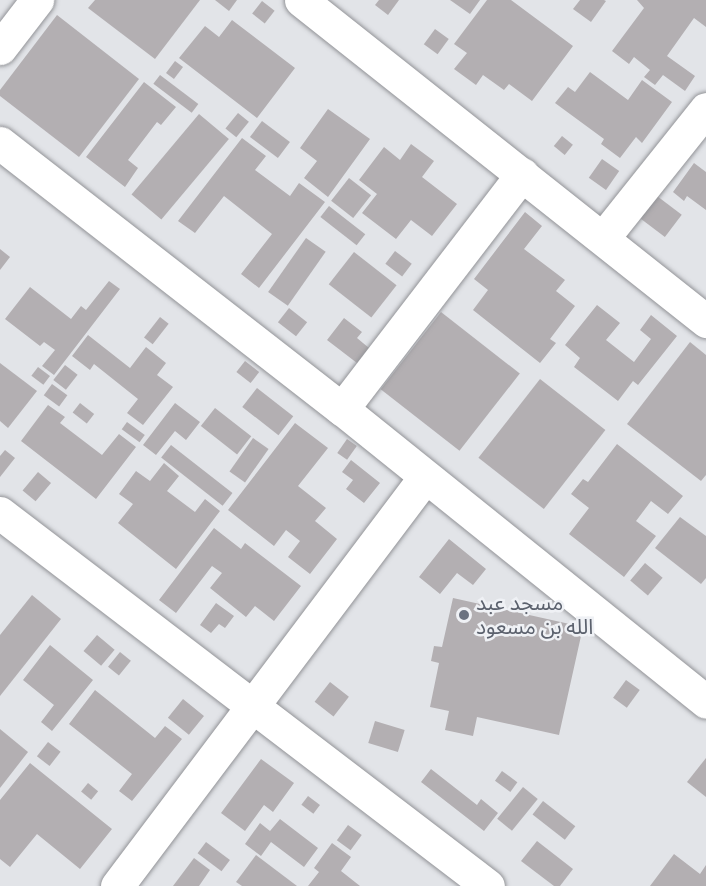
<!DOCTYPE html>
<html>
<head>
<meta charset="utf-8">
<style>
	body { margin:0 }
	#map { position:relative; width:706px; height:886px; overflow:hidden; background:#e2e4e8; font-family:"Roboto Condensed","Noto Sans Arabic",sans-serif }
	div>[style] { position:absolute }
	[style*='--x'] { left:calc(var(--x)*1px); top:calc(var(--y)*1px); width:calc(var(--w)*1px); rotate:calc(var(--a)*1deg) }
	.building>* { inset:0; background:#b3afb2; transform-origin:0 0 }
	.roads { filter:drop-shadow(0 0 2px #929397) drop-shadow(0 0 2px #929397) }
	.minor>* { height:33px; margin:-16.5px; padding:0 16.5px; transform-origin:16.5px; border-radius:16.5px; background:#fff }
	.dots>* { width:16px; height:16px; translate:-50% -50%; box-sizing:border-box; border:3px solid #eff1f5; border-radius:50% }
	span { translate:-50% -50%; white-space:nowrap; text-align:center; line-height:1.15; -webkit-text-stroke:5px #eff1f5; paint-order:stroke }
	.worship-label { font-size:21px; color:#5b616d }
	.left { translate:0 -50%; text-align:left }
</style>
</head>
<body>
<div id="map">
	<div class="building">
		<i style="clip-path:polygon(95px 0,200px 0,155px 59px,88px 8px)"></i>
		<i style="clip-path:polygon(215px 0,237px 0,229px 11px)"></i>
		<i style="clip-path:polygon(379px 0,399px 0,388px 15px,375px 5px)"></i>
		<i style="clip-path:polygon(450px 0,480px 0,470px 14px)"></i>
		<i style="clip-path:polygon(487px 0,511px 0,573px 46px,532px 101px,509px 84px,504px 90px,483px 75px,476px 85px,454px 69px,467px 53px,454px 44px)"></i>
		<i style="clip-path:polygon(580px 0,604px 0,606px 1px,591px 22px,573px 9px)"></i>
		<i style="clip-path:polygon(637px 0,706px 0,706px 27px,694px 18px,667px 56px,695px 76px,685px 91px,663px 75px,655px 85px,644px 77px,650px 70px,634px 57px,629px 64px,612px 51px,644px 8px)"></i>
		<i style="left:262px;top:1px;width:16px;height:16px;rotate:38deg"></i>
		<i style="clip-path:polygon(57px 15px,139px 79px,79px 157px,0 96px,0 90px)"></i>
		<i style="clip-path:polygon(232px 20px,295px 68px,257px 118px,179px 58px,205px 26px,219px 37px)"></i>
		<i style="left:435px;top:29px;width:17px;height:19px;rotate:36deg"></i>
		<i style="left:175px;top:61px;width:10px;height:15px;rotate:37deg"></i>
		<i style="clip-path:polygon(590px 72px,628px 100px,642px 80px,672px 102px,642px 143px,636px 137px,620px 158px,601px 144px,604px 139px,555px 103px,568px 87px,575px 92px)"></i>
		<i style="left:160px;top:75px;width:48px;height:11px;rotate:37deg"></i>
		<i style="clip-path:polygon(144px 82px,176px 107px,161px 125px,157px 122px,128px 160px,138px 168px,125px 187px,86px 157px)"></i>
		<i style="clip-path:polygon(328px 109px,370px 139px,328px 197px,304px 178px,317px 161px,300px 148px)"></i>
		<i style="left:238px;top:113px;width:14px;height:20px;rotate:39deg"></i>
		<i style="left:199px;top:114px;width:39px;height:105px;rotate:40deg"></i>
		<i style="left:262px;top:121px;width:35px;height:20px;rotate:37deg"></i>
		<i style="left:562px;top:136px;width:14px;height:13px;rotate:39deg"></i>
		<i style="clip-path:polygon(242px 138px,266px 156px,255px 170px,290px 196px,299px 183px,325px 202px,259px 288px,241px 274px,272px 234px,224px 196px,195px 233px,178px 221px)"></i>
		<i style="clip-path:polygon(411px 144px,434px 161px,422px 177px,457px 204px,432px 236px,411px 220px,396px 239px,362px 213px,377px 194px,359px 180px,384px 147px,400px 160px)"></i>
		<i style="left:602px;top:159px;width:21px;height:23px;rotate:35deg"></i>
		<i style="clip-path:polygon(694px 163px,706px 172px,706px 210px,687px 196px,684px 201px,673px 192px)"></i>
		<i style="left:349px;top:178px;width:28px;height:29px;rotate:38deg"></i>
		<i style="left:653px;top:193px;width:36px;height:28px;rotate:37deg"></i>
		<i style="left:329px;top:206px;width:46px;height:14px;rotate:38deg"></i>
		<i style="clip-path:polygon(525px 212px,542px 226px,524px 249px,565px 280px,556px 291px,575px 306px,550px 339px,556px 343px,540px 363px,473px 310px,488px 290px,474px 279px)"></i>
		<i style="left:306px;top:238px;width:24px;height:66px;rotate:35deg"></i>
		<i style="clip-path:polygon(0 249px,10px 257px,0 270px)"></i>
		<i style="left:395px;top:251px;width:21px;height:16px;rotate:37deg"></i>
		<i style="left:354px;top:252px;width:54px;height:41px;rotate:38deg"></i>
		<i style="clip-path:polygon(109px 281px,120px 289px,54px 375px,42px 366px,55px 350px,44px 342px,40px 346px,5px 319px,30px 287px,71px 319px,81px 306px,86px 310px)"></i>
		<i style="clip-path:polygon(597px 305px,620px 323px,606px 340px,634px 362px,651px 339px,640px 330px,651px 315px,677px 336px,638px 385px,633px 381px,618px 401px,574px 367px,580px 358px,565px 345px)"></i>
		<i style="left:289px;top:308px;width:23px;height:18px;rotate:38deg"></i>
		<i style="left:441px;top:312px;width:100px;height:98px;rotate:38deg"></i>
		<i style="left:160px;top:317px;width:11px;height:26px;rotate:38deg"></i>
		<i style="clip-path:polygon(344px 318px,362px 332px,357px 338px,369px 348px,357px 363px,327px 340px)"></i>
		<i style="clip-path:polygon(88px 335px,130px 368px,146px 347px,166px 363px,157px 375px,173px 387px,143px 425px,127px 413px,138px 399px,94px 364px,90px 370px,72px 356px)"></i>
		<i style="clip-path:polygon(690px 342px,706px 355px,706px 475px,701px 481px,627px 424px)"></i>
		<i style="left:245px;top:361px;width:18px;height:14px;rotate:38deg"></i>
		<i style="clip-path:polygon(0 363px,37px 391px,8px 428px,0 421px)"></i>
		<i style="left:65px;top:365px;width:16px;height:19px;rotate:38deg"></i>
		<i style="left:38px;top:367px;width:15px;height:11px;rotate:37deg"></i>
		<i style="left:540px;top:379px;width:83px;height:100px;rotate:38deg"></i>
		<i style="left:52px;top:384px;width:19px;height:14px;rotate:36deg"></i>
		<i style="left:257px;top:388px;width:46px;height:24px;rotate:38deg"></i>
		<i style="left:80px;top:403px;width:18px;height:12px;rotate:38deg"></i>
		<i style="clip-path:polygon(175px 403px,200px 422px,186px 440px,175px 431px,156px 455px,143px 445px)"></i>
		<i style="clip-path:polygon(48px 405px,65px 417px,60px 423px,102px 455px,119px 434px,136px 447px,96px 499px,21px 441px)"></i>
		<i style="left:215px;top:408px;width:46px;height:23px;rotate:38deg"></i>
		<i style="left:127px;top:422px;width:22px;height:9px;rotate:36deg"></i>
		<i style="clip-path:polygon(295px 423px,328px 448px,298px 486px,326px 508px,315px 521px,337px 539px,310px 574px,288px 557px,300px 541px,286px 530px,274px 546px,228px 510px)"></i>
		<i style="left:253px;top:438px;width:19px;height:41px;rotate:35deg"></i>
		<i style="left:347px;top:439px;width:12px;height:17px;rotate:35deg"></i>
		<i style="clip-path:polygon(617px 444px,683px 496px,668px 514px,651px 501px,636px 521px,656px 536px,624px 577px,569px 534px,589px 508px,571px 494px,583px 479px,588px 482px)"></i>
		<i style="left:171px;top:445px;width:78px;height:16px;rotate:38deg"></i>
		<i style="clip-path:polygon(5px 450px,15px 458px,0 477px,0 456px)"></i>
		<i style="clip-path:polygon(351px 460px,380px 483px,364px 503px,346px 489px,353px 480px,342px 472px)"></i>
		<i style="clip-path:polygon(164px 463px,179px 476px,167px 491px,195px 512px,205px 499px,220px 511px,176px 569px,118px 523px,133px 504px,119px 494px,136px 471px,150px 481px)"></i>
		<i style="left:38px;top:472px;width:17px;height:24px;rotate:40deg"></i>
		<i style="clip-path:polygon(680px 517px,706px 536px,706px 578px,701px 584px,655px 548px)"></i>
		<i style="clip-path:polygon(214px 528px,241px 549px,245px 543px,301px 586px,274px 621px,255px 606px,246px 617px,210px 588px,222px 573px,212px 566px,176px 613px,159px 600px)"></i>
		<i style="clip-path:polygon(449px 539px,486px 569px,473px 585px,457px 573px,440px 594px,419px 577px)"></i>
		<i style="left:645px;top:563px;width:23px;height:23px;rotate:40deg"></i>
		<i style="clip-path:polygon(32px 595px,61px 619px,0 696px,0 635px)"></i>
		<i style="clip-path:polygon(453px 598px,583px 627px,559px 735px,477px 717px,473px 736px,445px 730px,449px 711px,430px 707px,439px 663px,431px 661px,434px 646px,442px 647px)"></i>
		<i style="clip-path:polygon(216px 603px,234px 616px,225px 628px,219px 624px,211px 633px,200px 625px)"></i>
		<i style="left:97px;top:635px;width:23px;height:21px;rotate:40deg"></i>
		<i style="clip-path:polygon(50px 645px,93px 680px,52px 731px,41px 722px,54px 705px,23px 680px)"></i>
		<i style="left:120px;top:652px;width:14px;height:19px;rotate:39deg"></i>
		<i style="left:626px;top:680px;width:17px;height:22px;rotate:36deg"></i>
		<i style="left:330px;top:682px;width:24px;height:25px;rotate:38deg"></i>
		<i style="clip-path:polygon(95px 690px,155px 738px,165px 726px,182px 739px,132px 801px,119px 791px,132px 774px,69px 724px)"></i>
		<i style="left:183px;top:699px;width:27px;height:24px;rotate:39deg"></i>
		<i style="left:375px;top:721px;width:31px;height:23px;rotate:17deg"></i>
		<i style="clip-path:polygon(0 729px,28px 752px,0 788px)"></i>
		<i style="left:48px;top:742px;width:16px;height:18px;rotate:38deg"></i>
		<i style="clip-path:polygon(706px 758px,706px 797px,687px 782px)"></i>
		<i style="clip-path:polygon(261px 759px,294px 783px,273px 812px,264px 805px,245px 831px,221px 813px)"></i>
		<i style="clip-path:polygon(30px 763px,112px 829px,80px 869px,37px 834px,10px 867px,0 859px,0 800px)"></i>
		<i style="clip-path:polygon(431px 769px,477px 805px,481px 799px,498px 813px,484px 831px,421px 782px)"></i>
		<i style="left:502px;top:771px;width:19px;height:12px;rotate:36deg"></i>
		<i style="left:88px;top:783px;width:13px;height:11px;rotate:39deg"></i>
		<i style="left:523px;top:787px;width:19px;height:41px;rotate:39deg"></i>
		<i style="left:308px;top:796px;width:15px;height:11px;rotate:37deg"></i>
		<i style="left:543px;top:801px;width:41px;height:17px;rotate:38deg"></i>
		<i style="clip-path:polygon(280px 819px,318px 848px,304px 867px,271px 842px,261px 856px,245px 844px,260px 823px,270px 831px)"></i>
		<i style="left:348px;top:825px;width:17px;height:19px;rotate:36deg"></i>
		<i style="clip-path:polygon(537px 841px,573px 869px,560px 886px,554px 886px,521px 861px)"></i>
		<i style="left:206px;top:842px;width:30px;height:14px;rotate:37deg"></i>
		<i style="clip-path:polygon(332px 843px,351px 857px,341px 871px,360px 886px,308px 886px,319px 872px,314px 868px)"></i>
		<i style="clip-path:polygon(674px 854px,700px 874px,706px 865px,706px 886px,650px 886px)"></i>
		<i style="clip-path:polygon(256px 855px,297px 886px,242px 886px,236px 882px)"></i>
		<i style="clip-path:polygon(194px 858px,210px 870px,199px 886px,173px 886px)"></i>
	</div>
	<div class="roads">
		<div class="minor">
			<i style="--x:301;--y:0;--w:517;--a:38.4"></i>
			<i style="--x:0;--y:48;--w:61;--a:-52.4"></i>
			<i style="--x:0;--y:143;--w:433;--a:37.9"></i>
			<i style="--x:342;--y:409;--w:467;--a:38.8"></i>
			<i style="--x:603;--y:238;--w:165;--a:-51.4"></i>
			<i style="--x:342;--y:409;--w:296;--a:-52.5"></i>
			<i style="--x:0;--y:513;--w:614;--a:37.39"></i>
			<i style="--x:117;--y:886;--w:512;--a:-53.02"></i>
		</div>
	</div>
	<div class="dots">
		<i style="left:464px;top:615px;background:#6b7280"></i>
	</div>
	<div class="worship-label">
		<span class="left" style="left:476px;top:615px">مسجد عبد<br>الله بن مسعود</span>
	</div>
</div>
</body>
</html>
